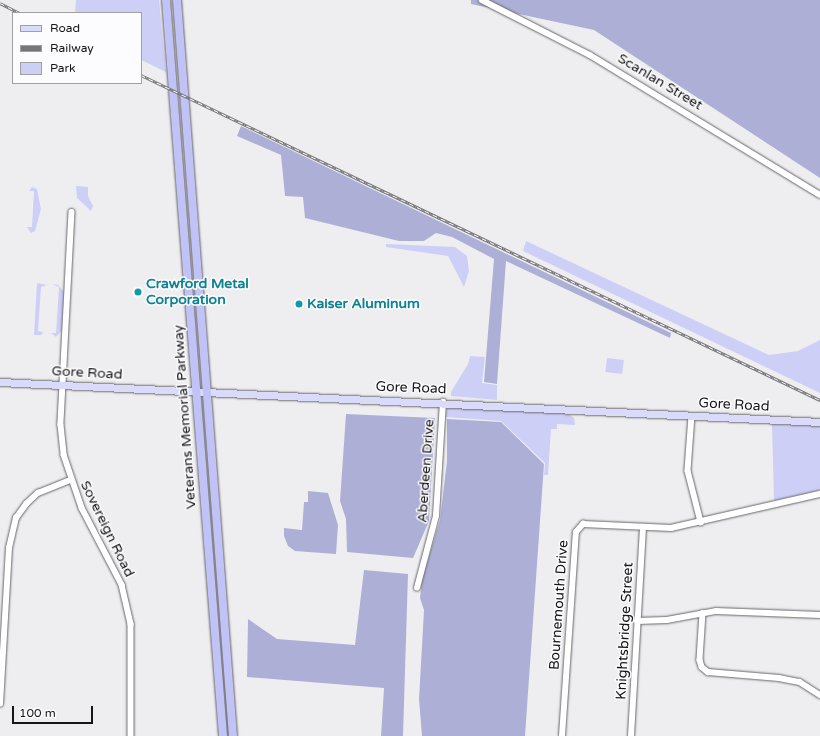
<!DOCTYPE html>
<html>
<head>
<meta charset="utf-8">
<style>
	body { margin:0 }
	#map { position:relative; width:820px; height:736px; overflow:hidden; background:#eeeef1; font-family:"Varela Round",sans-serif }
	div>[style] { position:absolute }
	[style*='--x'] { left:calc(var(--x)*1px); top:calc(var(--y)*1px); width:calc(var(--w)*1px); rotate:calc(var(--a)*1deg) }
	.green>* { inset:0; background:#cecff7; transform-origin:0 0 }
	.forest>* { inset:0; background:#aeafd7 }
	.roads { filter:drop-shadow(0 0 1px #666669) drop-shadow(0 0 1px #666669) }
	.minor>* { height:5.5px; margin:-2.75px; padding:0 2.75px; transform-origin:2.75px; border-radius:2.75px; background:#fff }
	.major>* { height:7px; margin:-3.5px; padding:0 3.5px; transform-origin:3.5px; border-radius:3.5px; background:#dadbfa }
	.highway>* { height:8px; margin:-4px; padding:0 4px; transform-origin:4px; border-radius:4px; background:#c1c3f6 }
	.rail>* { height:3px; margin-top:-1.5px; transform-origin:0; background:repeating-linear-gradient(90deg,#fcfcff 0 4.5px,#757577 0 9px); box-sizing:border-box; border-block:1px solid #757577 }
	.dots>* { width:11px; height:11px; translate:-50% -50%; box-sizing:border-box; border:2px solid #fcfcff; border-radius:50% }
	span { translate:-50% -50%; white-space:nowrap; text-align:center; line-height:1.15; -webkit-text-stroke:3px #fcfcff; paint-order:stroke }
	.street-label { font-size:14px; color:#161617 }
	.culture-label { font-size:14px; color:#0d838f; font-weight:700 }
	.left { translate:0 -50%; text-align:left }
	.legend { position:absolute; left:12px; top:12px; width:130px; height:72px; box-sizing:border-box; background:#fcfcff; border:1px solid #a0a0a2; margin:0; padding:5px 7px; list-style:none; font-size:12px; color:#161617 }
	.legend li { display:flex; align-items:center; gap:8px; height:20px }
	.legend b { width:20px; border:1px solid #a0a0a2 }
	.scale { position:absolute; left:12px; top:706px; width:81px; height:18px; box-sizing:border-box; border:2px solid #161617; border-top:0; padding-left:5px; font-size:12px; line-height:14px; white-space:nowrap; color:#161617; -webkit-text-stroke:3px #fcfcff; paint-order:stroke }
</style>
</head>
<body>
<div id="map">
	<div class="green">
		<i style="clip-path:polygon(76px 0,159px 0,166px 72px,141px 60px,141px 13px,75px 13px)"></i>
		<i style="clip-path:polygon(76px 186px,88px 187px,88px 196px,93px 206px,91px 211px,77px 198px)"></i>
		<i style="clip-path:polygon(32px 187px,37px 189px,41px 209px,35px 231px,31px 233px,27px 227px,32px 227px,34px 191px,29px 191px)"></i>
		<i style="clip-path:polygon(526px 241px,769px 355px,798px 351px,820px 340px,820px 393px,523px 251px)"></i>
		<i style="clip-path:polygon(386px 244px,455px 247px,467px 256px,469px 271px,464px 287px,448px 256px,386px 247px)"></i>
		<i style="clip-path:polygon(37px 283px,47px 285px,41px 287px,38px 331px,43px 332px,41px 335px,34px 335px)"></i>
		<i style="clip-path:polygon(52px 284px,58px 285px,65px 293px,62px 330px,56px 337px,51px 333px,56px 333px,59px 287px)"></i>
		<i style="clip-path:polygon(470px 356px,485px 357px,482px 383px,497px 385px,497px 400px,451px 396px,451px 392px,468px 364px)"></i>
		<i style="left:607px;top:358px;width:17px;height:14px;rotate:7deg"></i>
		<i style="clip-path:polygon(452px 407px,567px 413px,574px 418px,575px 425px,557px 424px,557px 429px,551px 429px,548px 475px,544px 475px,545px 463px,501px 421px,445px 417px,447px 409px)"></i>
		<i style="clip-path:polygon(772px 424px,820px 426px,820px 490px,774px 501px)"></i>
	</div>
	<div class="forest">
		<i style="clip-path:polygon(471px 0,820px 0,820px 178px,594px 30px,471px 4px)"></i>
		<i style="clip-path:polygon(241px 126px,671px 333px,670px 338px,506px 261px,497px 384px,484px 382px,494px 259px,452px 237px,436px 233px,424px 241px,399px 241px,305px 218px,303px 197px,285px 196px,281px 155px,237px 136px)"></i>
		<i style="clip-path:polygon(346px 414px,435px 418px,429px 521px,413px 558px,347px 552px,346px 519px,340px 501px)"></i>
		<i style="clip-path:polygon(447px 419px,501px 422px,544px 464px,525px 736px,422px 736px,419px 699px,424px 610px,420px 598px,422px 579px,440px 520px,447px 461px)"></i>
		<i style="clip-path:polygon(308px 491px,328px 493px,338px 525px,336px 554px,295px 551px,288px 546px,284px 536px,284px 528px,302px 530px,304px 502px,308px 502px)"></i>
		<i style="clip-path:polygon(364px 570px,408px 574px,403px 736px,381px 736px,384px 688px,247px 677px,248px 619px,277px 639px,355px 645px)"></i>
	</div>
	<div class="roads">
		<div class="minor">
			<i style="--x:482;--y:0;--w:121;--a:27"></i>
			<i style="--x:590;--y:55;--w:269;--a:31.3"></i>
			<i style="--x:72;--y:212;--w:213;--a:93"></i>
			<i style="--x:61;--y:425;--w:30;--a:84"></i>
			<i style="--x:64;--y:455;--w:56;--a:71.2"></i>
			<i style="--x:82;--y:508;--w:87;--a:62.5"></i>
			<i style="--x:122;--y:585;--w:40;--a:77"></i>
			<i style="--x:131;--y:624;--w:112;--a:90"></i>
			<i style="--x:692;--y:416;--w:55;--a:94.2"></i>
			<i style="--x:688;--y:471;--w:53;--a:75.7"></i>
			<i style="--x:417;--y:588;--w:74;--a:-75.2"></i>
			<i style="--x:436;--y:516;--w:114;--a:-86.5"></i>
			<i style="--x:703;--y:613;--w:47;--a:93.7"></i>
			<i style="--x:700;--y:660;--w:7;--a:74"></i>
			<i style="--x:702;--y:667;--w:8;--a:40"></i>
			<i style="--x:708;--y:672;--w:71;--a:4.8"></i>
			<i style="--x:779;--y:678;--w:21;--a:11"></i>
			<i style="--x:800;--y:682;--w:24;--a:33"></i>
			<i style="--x:637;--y:621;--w:30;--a:-2"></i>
			<i style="--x:667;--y:620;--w:50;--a:-10.4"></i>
			<i style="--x:716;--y:611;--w:104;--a:2.2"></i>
			<i style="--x:0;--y:704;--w:156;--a:-86.7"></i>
			<i style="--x:9;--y:548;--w:31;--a:-77"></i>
			<i style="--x:16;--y:518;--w:17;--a:-54"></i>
			<i style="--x:26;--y:504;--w:16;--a:-43"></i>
			<i style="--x:38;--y:493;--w:35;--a:-22"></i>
			<i style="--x:562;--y:736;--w:204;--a:-86.1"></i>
			<i style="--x:576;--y:532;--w:11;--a:-49"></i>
			<i style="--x:583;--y:524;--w:88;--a:2.6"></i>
			<i style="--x:671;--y:528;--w:153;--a:-12.9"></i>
			<i style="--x:631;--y:736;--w:209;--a:-86.7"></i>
		</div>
		<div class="major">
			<i style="--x:0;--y:382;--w:821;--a:2.79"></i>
		</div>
		<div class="highway">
			<i style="--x:166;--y:0;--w:738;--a:85.57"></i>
			<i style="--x:177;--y:0;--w:738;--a:85.65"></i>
		</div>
	</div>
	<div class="rail">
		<i style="--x:0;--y:3;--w:22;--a:27"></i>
		<i style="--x:141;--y:75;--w:753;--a:25.58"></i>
	</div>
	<div class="dots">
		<i style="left:138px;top:292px;background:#0f9aa8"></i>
		<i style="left:299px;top:304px;background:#0f9aa8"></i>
	</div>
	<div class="street-label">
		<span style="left:660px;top:82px;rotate:31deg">Scanlan Street</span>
		<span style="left:87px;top:373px;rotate:3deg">Gore Road</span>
		<span style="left:411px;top:388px;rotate:2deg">Gore Road</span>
		<span style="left:734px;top:405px;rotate:3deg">Gore Road</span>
		<span style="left:185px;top:417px;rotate:-94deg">Veterans Memorial Parkway</span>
		<span style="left:426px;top:471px;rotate:-86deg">Aberdeen Drive</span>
		<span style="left:107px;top:529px;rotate:64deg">Sovereign Road</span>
		<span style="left:559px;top:605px;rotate:-86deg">Bournemouth Drive</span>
		<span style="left:625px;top:631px;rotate:-87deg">Knightsbridge Street</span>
	</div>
	<div class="culture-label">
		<span class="left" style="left:146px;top:292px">Crawford Metal<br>Corporation</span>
		<span class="left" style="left:307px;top:304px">Kaiser Aluminum</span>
	</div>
	<ul class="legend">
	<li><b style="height:5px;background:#dadbfa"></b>Road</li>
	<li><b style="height:5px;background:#757577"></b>Railway</li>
	<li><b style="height:11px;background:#cecff7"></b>Park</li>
	</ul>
	<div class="scale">100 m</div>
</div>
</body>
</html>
